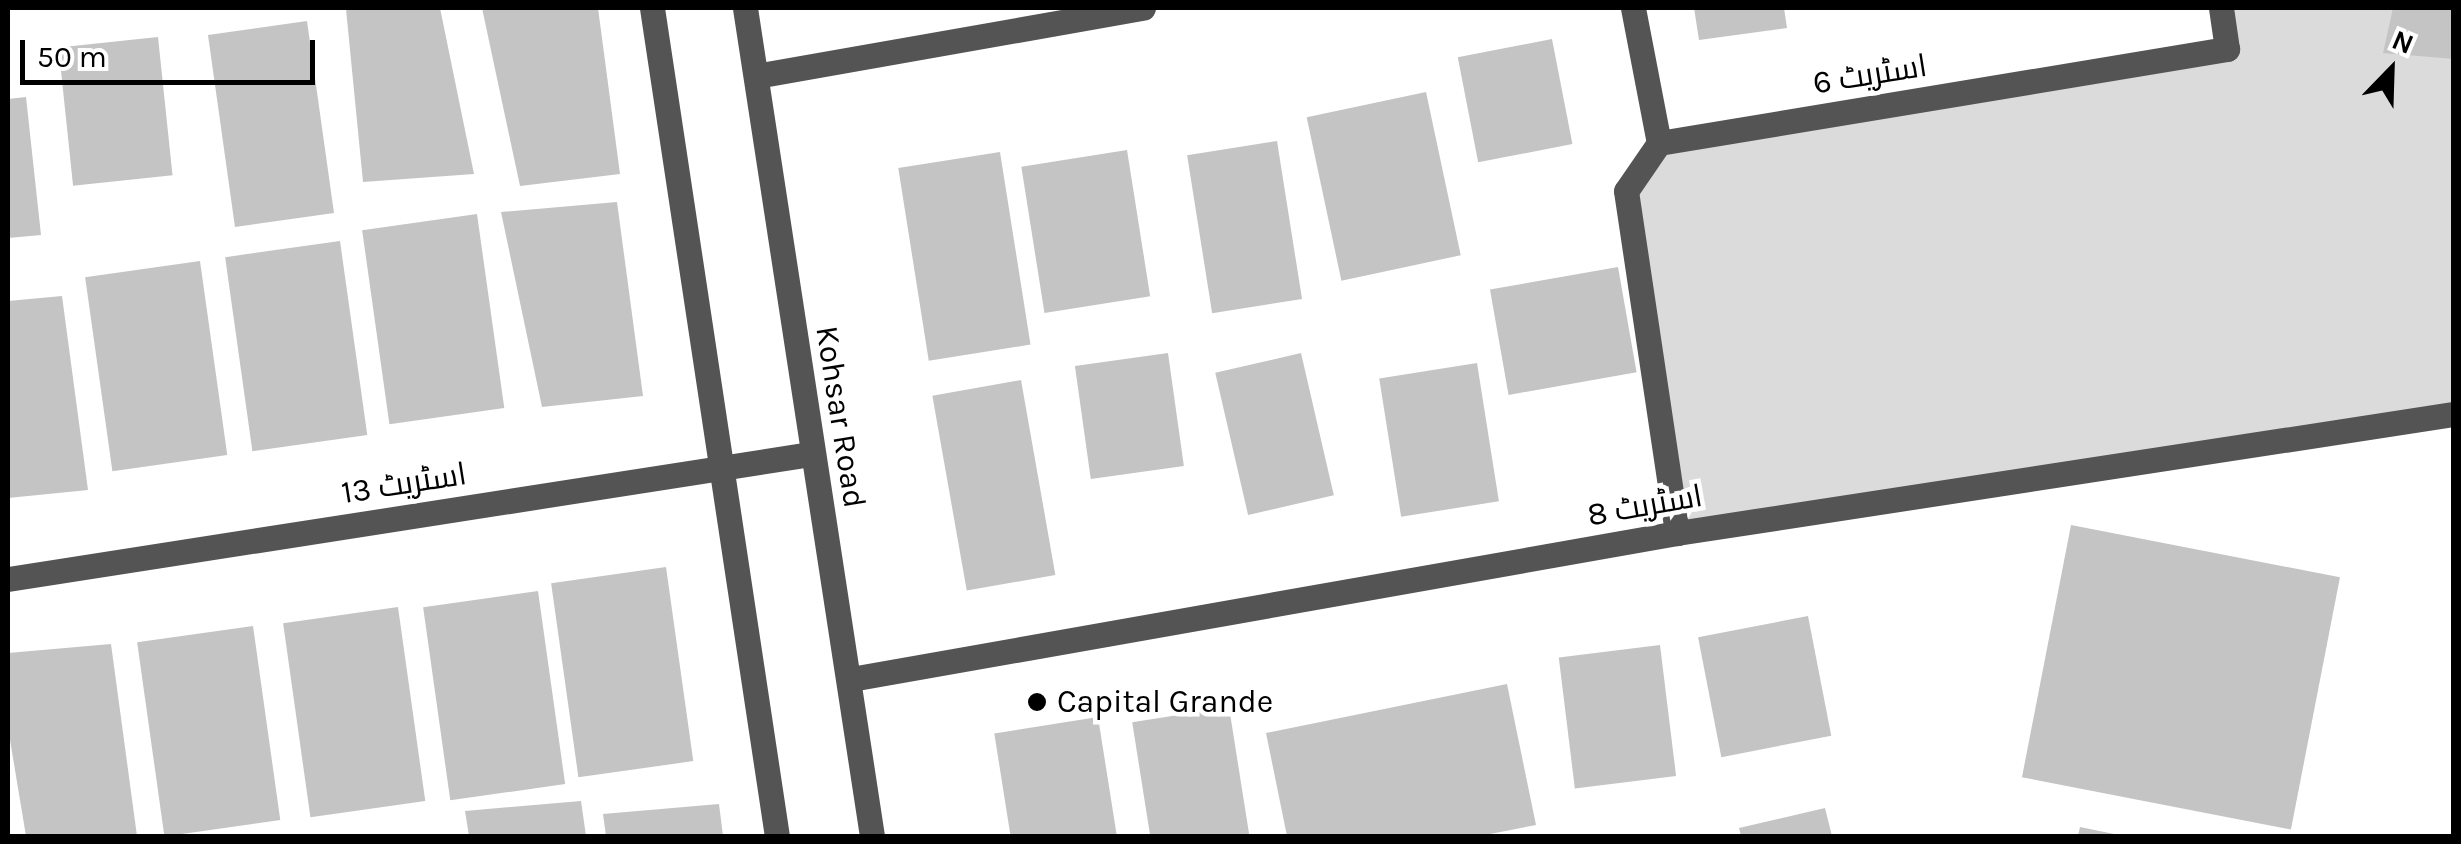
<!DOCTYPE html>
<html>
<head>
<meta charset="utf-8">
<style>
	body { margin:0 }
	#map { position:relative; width:2461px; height:844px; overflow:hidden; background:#fff; font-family:Karla,Cairo,sans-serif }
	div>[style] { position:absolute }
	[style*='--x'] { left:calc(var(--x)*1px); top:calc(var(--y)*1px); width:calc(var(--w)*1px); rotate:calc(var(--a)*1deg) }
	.green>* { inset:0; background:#dbdbdb }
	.building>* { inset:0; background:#c4c4c4; transform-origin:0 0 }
	.minor>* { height:25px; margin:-12.5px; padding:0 12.5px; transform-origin:12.5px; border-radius:12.5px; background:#545454 }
	.dots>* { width:28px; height:28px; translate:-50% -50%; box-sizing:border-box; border:5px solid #fff; border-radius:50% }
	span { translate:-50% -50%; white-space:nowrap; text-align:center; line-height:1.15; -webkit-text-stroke:9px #fff; paint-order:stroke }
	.street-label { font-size:32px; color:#000 }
	.poi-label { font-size:32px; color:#000 }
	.left { translate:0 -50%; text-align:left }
	.frame { position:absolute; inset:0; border:10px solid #000; pointer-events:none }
	.north { position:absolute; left:2341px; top:20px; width:100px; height:100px; -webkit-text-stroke:8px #fff; paint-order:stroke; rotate:23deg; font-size:28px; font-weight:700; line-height:40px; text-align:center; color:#000 }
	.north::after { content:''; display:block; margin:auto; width:35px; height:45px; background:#000; clip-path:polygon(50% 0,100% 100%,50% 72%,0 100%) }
	.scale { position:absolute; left:20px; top:40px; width:295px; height:45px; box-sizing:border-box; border:5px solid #000; border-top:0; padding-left:12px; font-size:30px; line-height:35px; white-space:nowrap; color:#000; -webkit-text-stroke:8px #fff; paint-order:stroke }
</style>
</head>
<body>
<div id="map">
	<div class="green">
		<i style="clip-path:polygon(2221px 8px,2453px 8px,2453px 414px,1677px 533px,1626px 191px,1659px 143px,2226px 49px)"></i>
	</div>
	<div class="building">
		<i style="clip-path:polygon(440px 8px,474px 174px,363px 182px,346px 9px)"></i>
		<i style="clip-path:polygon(482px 8px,598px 8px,620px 174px,520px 186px)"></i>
		<i style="clip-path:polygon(1694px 8px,1784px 8px,1787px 28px,1699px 40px)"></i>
		<i style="clip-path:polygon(2393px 8px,2454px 8px,2454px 59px,2383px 53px)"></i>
		<i style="left:307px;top:21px;width:194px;height:100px;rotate:82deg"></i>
		<i style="left:158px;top:37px;width:139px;height:100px;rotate:84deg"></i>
		<i style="left:1552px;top:39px;width:107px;height:96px;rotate:79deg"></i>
		<i style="left:1426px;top:92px;width:167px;height:122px;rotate:78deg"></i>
		<i style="clip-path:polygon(26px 97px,41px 235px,8px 238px,8px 99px)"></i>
		<i style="left:1277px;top:141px;width:160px;height:91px;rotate:81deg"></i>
		<i style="left:1127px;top:150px;width:148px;height:107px;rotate:81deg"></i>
		<i style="left:1000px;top:152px;width:195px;height:103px;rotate:81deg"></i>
		<i style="clip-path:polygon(617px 202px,643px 396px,542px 407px,501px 212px)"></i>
		<i style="left:477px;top:214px;width:196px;height:116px;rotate:82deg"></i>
		<i style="left:340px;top:241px;width:196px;height:116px;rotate:82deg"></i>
		<i style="left:200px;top:261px;width:196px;height:116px;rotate:82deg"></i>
		<i style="left:1618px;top:267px;width:107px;height:130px;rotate:80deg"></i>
		<i style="clip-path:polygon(62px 296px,88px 490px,8px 498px,8px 301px)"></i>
		<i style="left:1168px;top:353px;width:114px;height:94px;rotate:82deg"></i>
		<i style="left:1301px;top:353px;width:146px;height:88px;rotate:77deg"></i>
		<i style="left:1477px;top:363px;width:140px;height:99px;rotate:81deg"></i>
		<i style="left:1021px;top:380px;width:198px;height:90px;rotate:80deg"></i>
		<i style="left:2071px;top:525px;width:274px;height:257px;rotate:11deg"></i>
		<i style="left:666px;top:567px;width:196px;height:116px;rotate:82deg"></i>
		<i style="left:538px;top:591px;width:195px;height:116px;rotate:82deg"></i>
		<i style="left:398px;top:607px;width:196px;height:116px;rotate:82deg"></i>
		<i style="left:1808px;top:616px;width:122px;height:112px;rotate:79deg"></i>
		<i style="left:253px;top:626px;width:196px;height:117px;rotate:82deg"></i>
		<i style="clip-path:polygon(111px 644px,137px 836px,26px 836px,8px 728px,8px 653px)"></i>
		<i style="left:1660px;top:645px;width:132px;height:102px;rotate:83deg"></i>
		<i style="clip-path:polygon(1507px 684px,1536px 825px,1480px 836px,1287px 836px,1266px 733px)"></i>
		<i style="left:1229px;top:707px;width:131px;height:98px;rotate:81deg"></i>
		<i style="left:1098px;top:717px;width:120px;height:105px;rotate:81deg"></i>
		<i style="clip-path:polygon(581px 801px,586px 836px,469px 836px,465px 811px)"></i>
		<i style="clip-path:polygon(719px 804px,723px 836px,606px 836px,603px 814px)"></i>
		<i style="clip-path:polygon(1825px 808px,1832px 836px,1741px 836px,1739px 828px)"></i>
		<i style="clip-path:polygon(2080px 827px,2119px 835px,2119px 836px,2078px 836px)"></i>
	</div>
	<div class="minor">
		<i style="--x:652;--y:8;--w:837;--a:81.42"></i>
		<i style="--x:745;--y:8;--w:838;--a:81.28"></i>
		<i style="--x:1633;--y:8;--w:137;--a:79.1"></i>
		<i style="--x:756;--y:76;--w:393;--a:-10"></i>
		<i style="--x:1659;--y:143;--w:576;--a:-9.4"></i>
		<i style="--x:2227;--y:49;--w:41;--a:-98.3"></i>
		<i style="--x:1659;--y:143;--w:58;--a:124.5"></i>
		<i style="--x:1626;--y:191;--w:346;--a:81.5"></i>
		<i style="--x:8;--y:579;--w:813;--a:-8.85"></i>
		<i style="--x:851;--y:679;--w:839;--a:-10.02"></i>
		<i style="--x:1677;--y:533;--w:786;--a:-8.71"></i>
	</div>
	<div class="dots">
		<i style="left:1037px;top:702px;background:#000"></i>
	</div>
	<div class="street-label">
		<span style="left:1870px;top:75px;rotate:-9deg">اسٹریٹ 6</span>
		<span style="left:840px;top:417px;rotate:81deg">Kohsar Road</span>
		<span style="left:404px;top:484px;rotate:-9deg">اسٹریٹ 13</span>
		<span style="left:1645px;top:506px;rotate:-10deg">اسٹریٹ 8</span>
	</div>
	<div class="poi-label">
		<span class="left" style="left:1057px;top:702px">Capital Grande</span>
	</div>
	<div class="frame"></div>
	<div class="north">N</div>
	<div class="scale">50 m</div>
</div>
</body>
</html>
